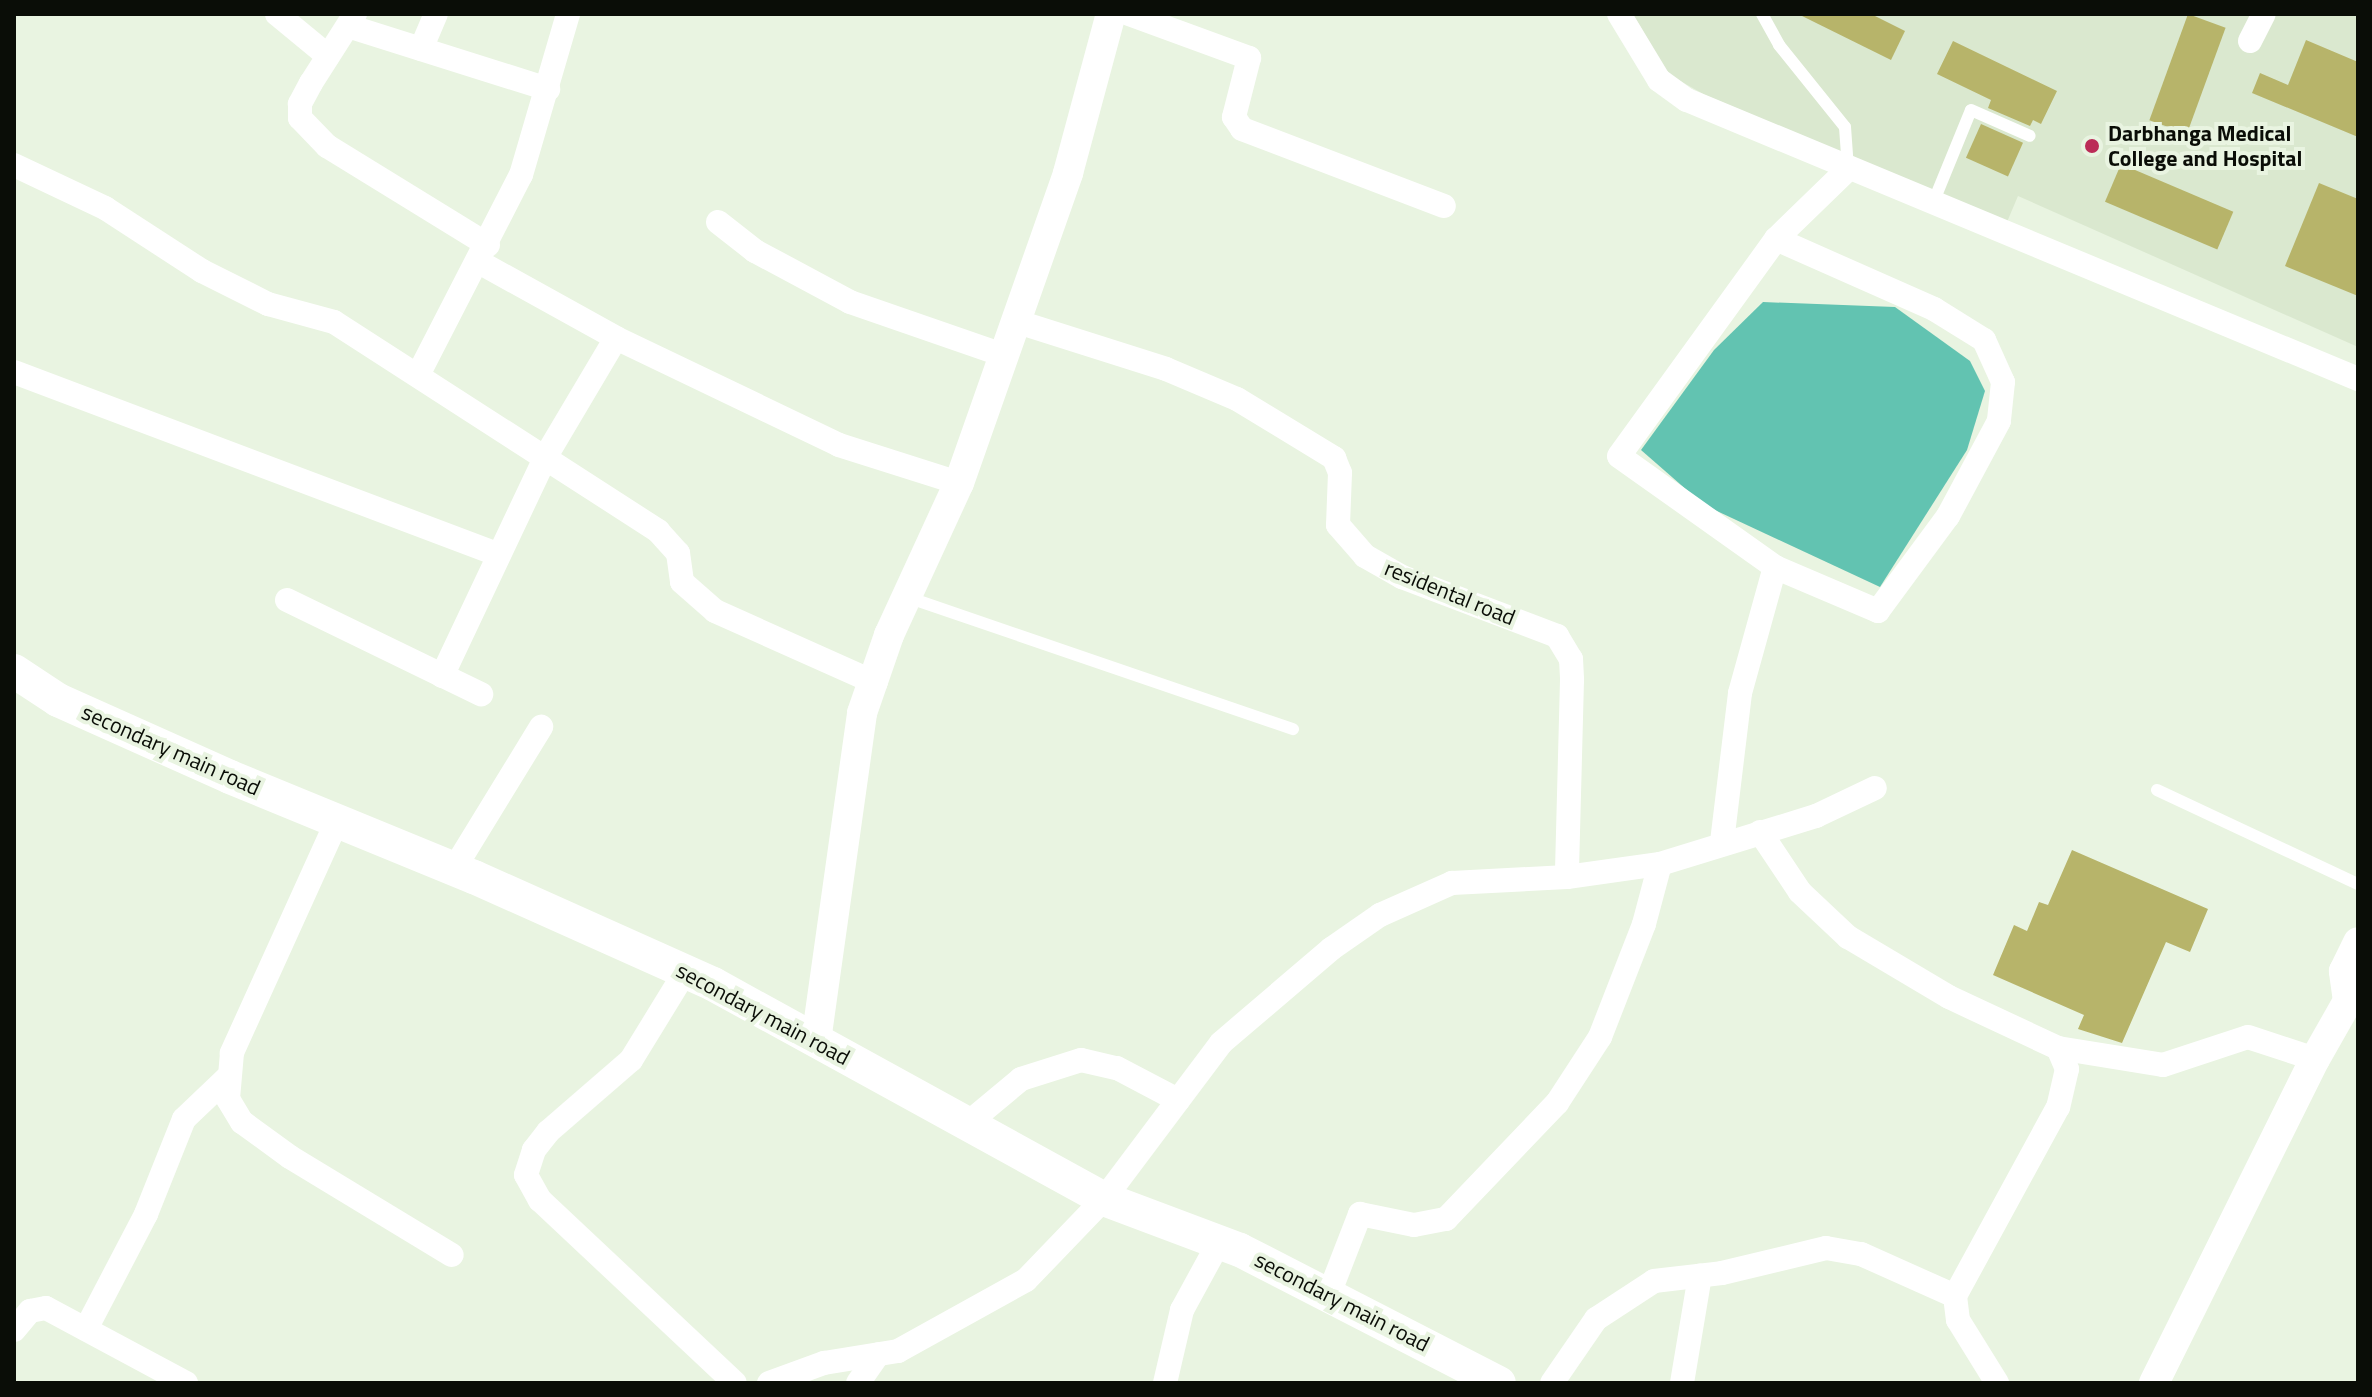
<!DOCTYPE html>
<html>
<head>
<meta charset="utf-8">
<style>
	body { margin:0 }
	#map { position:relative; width:2372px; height:1397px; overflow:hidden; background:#e9f4e1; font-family:"Titillium Web",sans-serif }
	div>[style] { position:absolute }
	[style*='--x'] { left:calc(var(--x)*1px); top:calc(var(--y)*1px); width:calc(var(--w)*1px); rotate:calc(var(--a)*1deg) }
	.built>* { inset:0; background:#dae8cf }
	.water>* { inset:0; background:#62c3b1 }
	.building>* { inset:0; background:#b7b46a; transform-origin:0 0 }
	.service>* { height:12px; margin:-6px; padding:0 6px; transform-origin:6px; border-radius:6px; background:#fff }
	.minor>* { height:24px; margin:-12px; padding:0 12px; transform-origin:12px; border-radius:12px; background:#fff }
	.tertiary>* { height:30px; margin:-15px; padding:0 15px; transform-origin:15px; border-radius:15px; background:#fff }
	.secondary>* { height:34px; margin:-17px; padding:0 17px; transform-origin:17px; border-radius:17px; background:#fff }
	.dots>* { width:22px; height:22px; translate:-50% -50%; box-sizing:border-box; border:4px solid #e9f4e1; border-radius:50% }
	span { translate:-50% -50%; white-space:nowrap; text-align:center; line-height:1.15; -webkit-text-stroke:8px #e9f4e1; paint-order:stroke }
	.poi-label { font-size:22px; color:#0a0d07; font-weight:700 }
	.left { translate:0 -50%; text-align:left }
	.street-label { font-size:22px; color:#0a0d07 }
	.frame { position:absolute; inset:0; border:16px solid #0a0d07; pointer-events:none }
</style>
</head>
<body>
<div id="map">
	<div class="built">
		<i style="clip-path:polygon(1633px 14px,2358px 14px,2358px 347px,2018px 196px,2007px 222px,1705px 95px,1668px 74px)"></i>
	</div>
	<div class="water">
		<i style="clip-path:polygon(1763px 302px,1895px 307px,1970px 361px,1985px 391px,1967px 450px,1880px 587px,1704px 505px,1641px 450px,1714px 350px)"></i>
	</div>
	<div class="building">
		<i style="clip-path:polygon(1798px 14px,1871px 14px,1905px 31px,1891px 60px)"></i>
		<i style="left:2188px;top:14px;width:40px;height:113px;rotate:20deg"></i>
		<i style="clip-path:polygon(2306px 40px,2358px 62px,2358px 137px,2252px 93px,2260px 73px,2288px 85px)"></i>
		<i style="clip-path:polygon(1953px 41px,2057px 91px,2041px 124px,2033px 120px,2030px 126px,1988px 108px,1991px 100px,1937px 74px)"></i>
		<i style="left:1981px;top:124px;width:46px;height:37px;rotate:24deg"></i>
		<i style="left:2121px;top:164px;width:122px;height:41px;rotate:23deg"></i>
		<i style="clip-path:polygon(2319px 183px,2358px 199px,2358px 296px,2285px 266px)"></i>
		<i style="clip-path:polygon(2072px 850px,2208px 909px,2190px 952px,2166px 942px,2122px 1043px,2078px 1029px,2084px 1015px,1993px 975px,2014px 925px,2027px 931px,2039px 902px,2048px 905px)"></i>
	</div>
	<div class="service">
		<i style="--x:1762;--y:14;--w:35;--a:61"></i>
		<i style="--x:1779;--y:45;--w:105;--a:51.2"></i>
		<i style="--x:1845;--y:127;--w:42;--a:85.9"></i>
		<i style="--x:1933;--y:203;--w:100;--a:-67.8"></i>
		<i style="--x:1971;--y:110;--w:64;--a:23.8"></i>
		<i style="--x:907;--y:597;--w:408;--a:18.9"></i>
		<i style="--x:2157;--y:790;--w:222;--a:25.1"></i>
	</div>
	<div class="minor">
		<i style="--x:277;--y:14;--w:66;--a:39.5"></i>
		<i style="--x:355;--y:14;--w:82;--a:122.5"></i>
		<i style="--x:311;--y:83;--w:24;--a:118"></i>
		<i style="--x:300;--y:104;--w:14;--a:90"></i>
		<i style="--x:300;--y:118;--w:39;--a:46"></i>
		<i style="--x:327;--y:146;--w:189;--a:31.6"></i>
		<i style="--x:1129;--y:14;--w:128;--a:20.1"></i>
		<i style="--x:1249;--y:58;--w:61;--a:104.3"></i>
		<i style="--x:1234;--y:117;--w:14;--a:56"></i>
		<i style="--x:1242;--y:129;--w:216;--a:20.9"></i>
		<i style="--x:1619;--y:14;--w:77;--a:58.8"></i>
		<i style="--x:1659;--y:80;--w:34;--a:36"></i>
		<i style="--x:1687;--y:100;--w:727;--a:22.58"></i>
		<i style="--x:348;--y:26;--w:210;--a:17.5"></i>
		<i style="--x:2250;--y:41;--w:30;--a:-63"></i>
		<i style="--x:421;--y:49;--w:38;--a:-67"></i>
		<i style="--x:14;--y:165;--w:101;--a:25.3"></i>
		<i style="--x:105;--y:208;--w:116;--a:33"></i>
		<i style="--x:202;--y:271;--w:74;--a:26.6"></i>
		<i style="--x:268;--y:304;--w:68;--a:15.3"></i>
		<i style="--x:334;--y:322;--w:386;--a:32.8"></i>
		<i style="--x:658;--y:531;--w:30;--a:48"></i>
		<i style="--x:678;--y:553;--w:29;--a:82"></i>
		<i style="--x:682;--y:582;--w:44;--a:41.3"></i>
		<i style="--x:715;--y:611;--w:176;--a:24.1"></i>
		<i style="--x:718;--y:222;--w:47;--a:38.1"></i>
		<i style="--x:755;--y:251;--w:108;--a:28.2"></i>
		<i style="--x:850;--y:302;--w:162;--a:19.1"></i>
		<i style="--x:1776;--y:239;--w:100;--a:-44.2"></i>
		<i style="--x:479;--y:262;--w:157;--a:29"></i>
		<i style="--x:616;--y:338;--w:247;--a:25.6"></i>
		<i style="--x:839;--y:445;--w:126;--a:17.6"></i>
		<i style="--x:1015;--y:321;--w:158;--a:17.6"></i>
		<i style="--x:1166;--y:369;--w:77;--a:22.9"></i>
		<i style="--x:1237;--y:399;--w:114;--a:31.3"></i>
		<i style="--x:1334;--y:458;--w:16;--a:68"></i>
		<i style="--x:1340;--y:473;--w:52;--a:92.2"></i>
		<i style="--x:1338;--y:525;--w:41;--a:48.9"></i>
		<i style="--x:1365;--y:556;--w:43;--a:29.6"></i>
		<i style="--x:1402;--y:577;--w:166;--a:20.8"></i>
		<i style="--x:1557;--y:636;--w:27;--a:59"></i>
		<i style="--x:1571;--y:659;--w:21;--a:87"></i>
		<i style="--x:1572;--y:680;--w:197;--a:91.5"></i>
		<i style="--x:14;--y:372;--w:516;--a:20.65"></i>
		<i style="--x:418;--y:375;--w:225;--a:-62.8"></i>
		<i style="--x:521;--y:175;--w:168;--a:-73.7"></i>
		<i style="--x:287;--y:600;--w:216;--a:25.9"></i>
		<i style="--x:442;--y:676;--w:243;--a:-64.7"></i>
		<i style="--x:546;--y:456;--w:137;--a:-59.3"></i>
		<i style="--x:337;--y:821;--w:255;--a:114.4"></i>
		<i style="--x:232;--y:1053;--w:46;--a:95"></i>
		<i style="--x:228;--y:1099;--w:27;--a:59"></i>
		<i style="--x:242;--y:1122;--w:59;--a:36.1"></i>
		<i style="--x:290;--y:1157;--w:189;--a:31.2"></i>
		<i style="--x:1760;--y:832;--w:72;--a:56.3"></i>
		<i style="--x:1800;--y:892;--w:66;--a:43.2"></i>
		<i style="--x:1848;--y:937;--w:117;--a:30.7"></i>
		<i style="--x:1949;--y:997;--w:120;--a:25.1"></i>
		<i style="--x:2058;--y:1048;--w:23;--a:67"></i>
		<i style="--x:2067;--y:1069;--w:39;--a:103"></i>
		<i style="--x:2058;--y:1107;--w:215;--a:118.6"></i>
		<i style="--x:1955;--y:1296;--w:24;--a:83"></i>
		<i style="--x:1958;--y:1320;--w:74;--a:58.2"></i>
		<i style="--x:1722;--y:842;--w:150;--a:-83.1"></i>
		<i style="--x:1740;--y:693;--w:131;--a:-74.5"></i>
		<i style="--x:1775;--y:567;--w:191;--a:-144.6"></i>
		<i style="--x:1619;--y:456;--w:268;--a:-54.1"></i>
		<i style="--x:1776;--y:239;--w:173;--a:23.9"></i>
		<i style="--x:1934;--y:309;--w:59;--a:31.8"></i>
		<i style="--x:1984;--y:340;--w:46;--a:65.7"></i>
		<i style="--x:2003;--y:382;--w:39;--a:96"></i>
		<i style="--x:1999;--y:421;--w:108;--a:118.2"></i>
		<i style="--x:1948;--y:516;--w:118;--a:126.4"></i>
		<i style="--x:1878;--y:611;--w:112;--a:-156.9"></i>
		<i style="--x:454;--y:869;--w:167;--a:-58.5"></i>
		<i style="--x:685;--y:972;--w:103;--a:121.5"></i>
		<i style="--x:631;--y:1060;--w:110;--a:139.1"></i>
		<i style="--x:548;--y:1132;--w:23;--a:128"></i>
		<i style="--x:534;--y:1150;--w:26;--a:108"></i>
		<i style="--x:526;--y:1175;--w:29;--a:61"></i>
		<i style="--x:540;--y:1200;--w:267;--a:43.2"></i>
		<i style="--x:2058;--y:1048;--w:106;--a:9.2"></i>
		<i style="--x:2163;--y:1065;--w:89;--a:-18.2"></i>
		<i style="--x:2248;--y:1037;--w:71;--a:18.2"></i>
		<i style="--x:967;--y:1124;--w:70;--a:-39.8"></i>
		<i style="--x:1021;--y:1079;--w:63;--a:-17.6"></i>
		<i style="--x:1081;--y:1060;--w:37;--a:13"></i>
		<i style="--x:1117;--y:1068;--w:69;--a:27.7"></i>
		<i style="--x:1329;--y:1294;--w:86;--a:-68.8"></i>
		<i style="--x:1360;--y:1214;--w:55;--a:11.5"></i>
		<i style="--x:1414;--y:1225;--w:33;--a:-11"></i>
		<i style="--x:1446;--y:1219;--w:161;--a:-46.3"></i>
		<i style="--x:1557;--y:1103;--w:79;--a:-56.9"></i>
		<i style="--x:1600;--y:1037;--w:121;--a:-68.7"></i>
		<i style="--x:1644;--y:924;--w:62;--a:-75.1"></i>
		<i style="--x:86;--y:1329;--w:130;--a:-62.4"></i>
		<i style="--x:146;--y:1214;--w:102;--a:-68.2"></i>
		<i style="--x:184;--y:1119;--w:58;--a:-43.6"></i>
		<i style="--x:14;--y:1330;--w:25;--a:-50"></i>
		<i style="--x:30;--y:1311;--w:16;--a:-11"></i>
		<i style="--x:46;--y:1308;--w:159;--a:28.2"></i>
		<i style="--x:769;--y:1383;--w:59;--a:-20"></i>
		<i style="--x:824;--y:1363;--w:75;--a:-9.2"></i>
		<i style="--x:898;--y:1351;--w:146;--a:-29"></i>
		<i style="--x:1026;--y:1280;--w:112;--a:-46.1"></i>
		<i style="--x:1104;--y:1199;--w:195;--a:-53.1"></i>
		<i style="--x:1221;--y:1043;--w:145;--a:-40.5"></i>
		<i style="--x:1331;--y:949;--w:60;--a:-34.8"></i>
		<i style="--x:1380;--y:915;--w:79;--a:-24"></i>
		<i style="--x:1452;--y:883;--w:115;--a:-3"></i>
		<i style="--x:1567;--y:877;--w:94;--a:-8"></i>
		<i style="--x:1660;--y:864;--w:163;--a:-17.1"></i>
		<i style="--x:1816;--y:816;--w:65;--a:-25.4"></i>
		<i style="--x:858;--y:1383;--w:35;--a:-55"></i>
		<i style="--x:1165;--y:1383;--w:75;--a:-76.9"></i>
		<i style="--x:1182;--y:1310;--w:77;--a:-61.4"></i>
		<i style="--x:1552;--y:1383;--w:78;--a:-55.5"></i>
		<i style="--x:1596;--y:1319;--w:69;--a:-33.2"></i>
		<i style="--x:1654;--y:1281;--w:68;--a:-6.7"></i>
		<i style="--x:1722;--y:1273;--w:107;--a:-13.5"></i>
		<i style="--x:1826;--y:1248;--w:36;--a:10"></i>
		<i style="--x:1861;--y:1254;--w:103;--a:24.1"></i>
		<i style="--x:1682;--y:1383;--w:109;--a:-80.5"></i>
	</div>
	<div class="tertiary">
		<i style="--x:2348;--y:1001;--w:30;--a:-98"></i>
		<i style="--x:2344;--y:971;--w:32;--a:-64"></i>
		<i style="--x:816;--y:1041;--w:331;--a:-82"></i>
		<i style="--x:862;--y:713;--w:83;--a:-70.9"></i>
		<i style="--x:889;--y:635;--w:167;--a:-65.3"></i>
		<i style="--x:959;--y:483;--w:329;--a:-70.6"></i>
		<i style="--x:1068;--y:173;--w:165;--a:-74.9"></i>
		<i style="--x:2154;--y:1383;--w:362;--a:-63.6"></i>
		<i style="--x:2315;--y:1059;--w:67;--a:-60.4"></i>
		<i style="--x:2348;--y:1001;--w:12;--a:-35"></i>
	</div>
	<div class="secondary">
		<i style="--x:14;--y:671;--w:53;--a:33.4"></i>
		<i style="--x:58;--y:700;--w:188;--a:24.1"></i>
		<i style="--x:230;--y:777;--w:264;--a:22.3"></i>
		<i style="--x:474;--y:877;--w:262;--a:24.1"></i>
		<i style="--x:713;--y:984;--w:446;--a:28.8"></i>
		<i style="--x:1104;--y:1199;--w:145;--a:20.6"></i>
		<i style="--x:1240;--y:1250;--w:291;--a:27.2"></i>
	</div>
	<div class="dots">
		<i style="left:2092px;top:146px;background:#bb2c57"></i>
	</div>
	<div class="poi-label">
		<span class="left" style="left:2108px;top:146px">Darbhanga Medical<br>College and Hospital</span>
	</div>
	<div class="street-label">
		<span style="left:1450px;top:593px;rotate:22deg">residental road</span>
		<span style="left:171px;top:750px;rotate:24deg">secondary main road</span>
		<span style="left:763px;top:1014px;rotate:28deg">secondary main road</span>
		<span style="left:1342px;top:1302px;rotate:27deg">secondary main road</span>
	</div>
	<div class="frame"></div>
</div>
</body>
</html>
